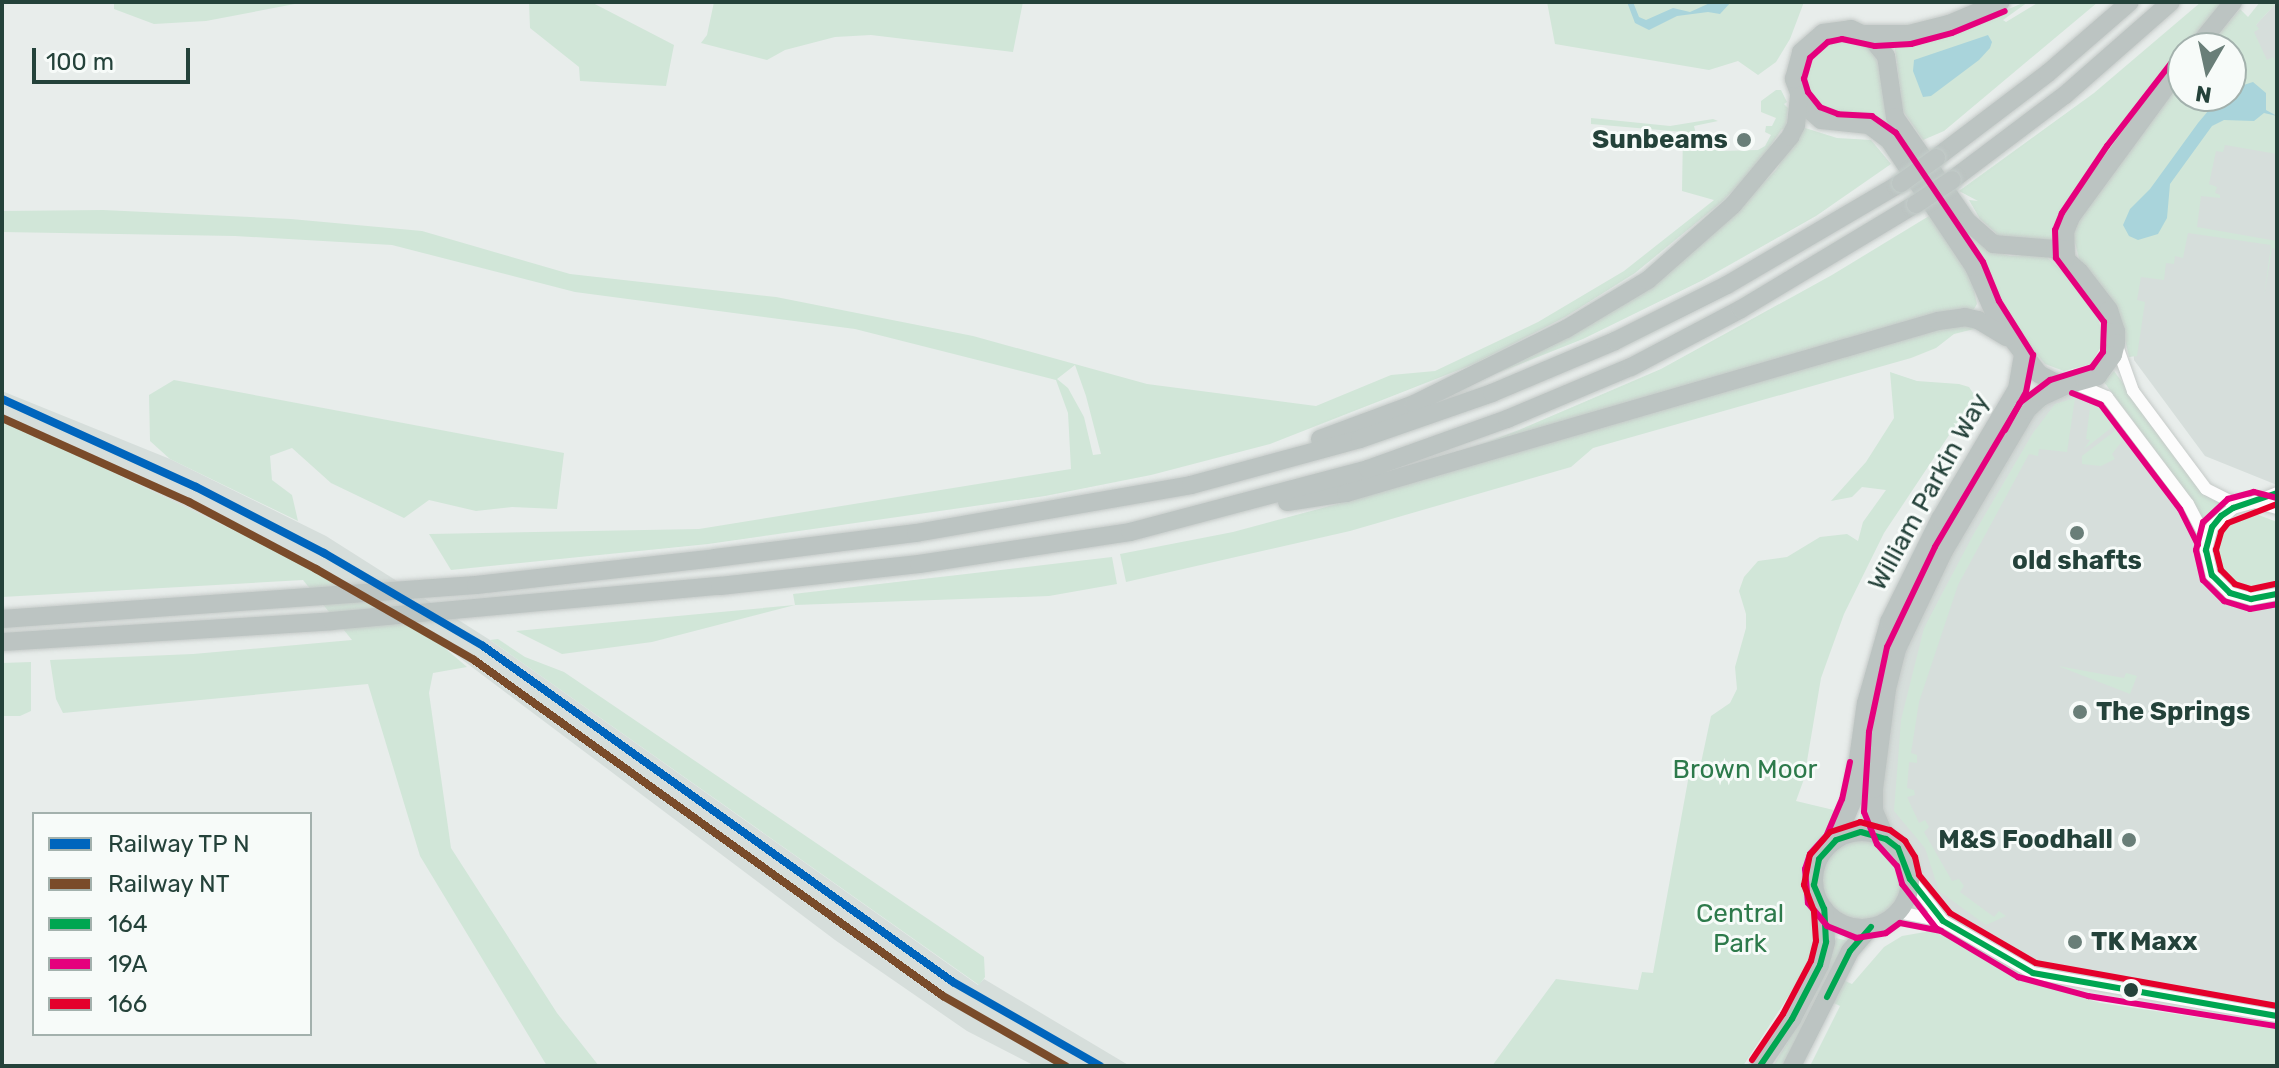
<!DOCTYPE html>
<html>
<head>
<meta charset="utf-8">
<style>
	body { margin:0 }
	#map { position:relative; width:2279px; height:1068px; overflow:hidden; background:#e8edeb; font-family:Rubik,sans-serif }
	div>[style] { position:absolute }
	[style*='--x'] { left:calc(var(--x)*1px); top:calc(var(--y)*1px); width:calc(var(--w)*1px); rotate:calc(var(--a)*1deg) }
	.built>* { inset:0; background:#d6dedb }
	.green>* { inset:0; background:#d1e6d8 }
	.round { border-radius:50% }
	.water>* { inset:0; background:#a9d4db }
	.roads { filter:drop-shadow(0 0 2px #c5cac8) drop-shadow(0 0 2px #c5cac8) }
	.minor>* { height:12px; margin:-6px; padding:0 6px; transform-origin:6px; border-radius:6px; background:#fcfcfc }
	.highway>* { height:18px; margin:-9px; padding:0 9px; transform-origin:9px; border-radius:9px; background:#bcc4c2 }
	.highway>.ring { margin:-9px; padding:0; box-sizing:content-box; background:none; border:18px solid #bcc4c2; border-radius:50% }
	.bridges { filter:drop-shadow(0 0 2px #c3ccc9) drop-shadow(0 0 2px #c3ccc9) }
	.highway-bridge>* { height:18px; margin:-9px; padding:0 9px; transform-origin:9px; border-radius:9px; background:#bcc4c2 }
	.bus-1>* { height:6px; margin:-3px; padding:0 3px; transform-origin:3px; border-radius:3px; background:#00a651 }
	.bus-2>* { height:6px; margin:-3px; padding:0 3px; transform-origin:3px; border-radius:3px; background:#e5007d }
	.bus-3>* { height:6px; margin:-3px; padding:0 3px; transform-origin:3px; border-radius:3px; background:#e4002b }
	.rail-1>* { height:8px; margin:-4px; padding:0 4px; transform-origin:4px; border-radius:4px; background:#0065bd }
	.rail-2>* { height:8px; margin:-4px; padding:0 4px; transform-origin:4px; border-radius:4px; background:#7a4b2a }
	.dots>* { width:22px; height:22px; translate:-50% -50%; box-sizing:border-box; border:4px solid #f7fbf9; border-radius:50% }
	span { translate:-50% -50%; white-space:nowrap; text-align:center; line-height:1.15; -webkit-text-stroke:6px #f7fbf9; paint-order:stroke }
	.poi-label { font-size:26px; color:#24423a; font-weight:700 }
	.right { translate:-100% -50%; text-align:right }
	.left { translate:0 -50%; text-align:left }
	.street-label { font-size:26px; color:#24423a }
	.park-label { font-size:26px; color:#2d7a4b }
	.frame { position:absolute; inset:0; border:4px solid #24423a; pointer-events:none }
	.legend { position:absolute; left:32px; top:812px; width:280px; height:224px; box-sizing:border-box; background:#f7fbf9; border:2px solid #a3b1ad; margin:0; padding:10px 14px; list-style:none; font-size:24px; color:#24423a }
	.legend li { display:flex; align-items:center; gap:16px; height:40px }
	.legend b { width:40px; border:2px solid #a3b1ad }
	.north { position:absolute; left:2167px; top:32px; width:80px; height:80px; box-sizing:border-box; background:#f7fbf9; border:2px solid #a3b1ad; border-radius:50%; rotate:189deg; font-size:22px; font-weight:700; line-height:32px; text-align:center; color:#24423a }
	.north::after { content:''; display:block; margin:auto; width:28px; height:36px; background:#697e78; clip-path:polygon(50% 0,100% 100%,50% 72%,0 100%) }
	.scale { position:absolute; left:32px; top:48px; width:158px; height:36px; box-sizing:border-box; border:4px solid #24423a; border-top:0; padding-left:10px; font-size:24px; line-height:28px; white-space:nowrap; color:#24423a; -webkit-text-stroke:6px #f7fbf9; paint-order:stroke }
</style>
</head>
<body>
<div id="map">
	<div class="built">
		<i style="clip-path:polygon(2277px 2px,2277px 70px,2241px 41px)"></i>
		<i style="clip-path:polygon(2220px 141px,2277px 141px,2277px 485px,2205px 456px,2134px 360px,2132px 327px,2119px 291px,2192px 188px)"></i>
		<i style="clip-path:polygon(2055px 389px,2097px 390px,2197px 521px,2206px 560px,2230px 593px,2277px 594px,2277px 1015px,2063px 977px,2027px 965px,2021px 952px,1996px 943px,1970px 926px,1961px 933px,1910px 879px,1906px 861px,1886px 839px,1874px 811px,1897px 649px,2010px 437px)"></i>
		<i style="clip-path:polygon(2px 391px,170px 459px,326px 536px,490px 640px,978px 985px,984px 979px,1130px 1066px,1035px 1066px,967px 1031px,835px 940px,432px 637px,281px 553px,2px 419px)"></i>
	</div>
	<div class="green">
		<i style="clip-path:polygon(114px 2px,305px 2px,206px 21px,154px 24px,114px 9px)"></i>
		<i style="clip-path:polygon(529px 2px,591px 2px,674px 45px,666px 86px,580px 81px,579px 67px,530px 28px)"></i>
		<i style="clip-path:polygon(714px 2px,1023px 2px,1013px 52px,871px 35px,835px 37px,785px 50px,767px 60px,701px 43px,707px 35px)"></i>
		<i style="clip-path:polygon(1547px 2px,1804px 2px,1790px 39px,1776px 62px,1758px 75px,1738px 61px,1709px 70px,1555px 44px)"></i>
		<i style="clip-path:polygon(2025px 2px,2028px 2px,2003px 20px,2006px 22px,2039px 2px,2098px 2px,1944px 131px,1923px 140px,1903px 111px,1894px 42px,1983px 20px)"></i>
		<i style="clip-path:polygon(2201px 2px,2225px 2px,2183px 48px,2120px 133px,2069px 208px,2058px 243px,1994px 236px,1996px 233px,1980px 219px,1969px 200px,1978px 201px,1959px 191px,2094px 93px)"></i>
		<i style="clip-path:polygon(2260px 2px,2277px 2px,2256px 25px,2259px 29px,2254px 32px,2267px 60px,2273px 57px,2277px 64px,2277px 154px,2225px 145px,2223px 152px,2216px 151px,2209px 184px,2217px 187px,2215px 193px,2220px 195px,2220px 198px,2201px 196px,2197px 227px,2277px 241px,2277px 249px,2272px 248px,2264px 297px,2271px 245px,2188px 233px,2183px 258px,2175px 256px,2174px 264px,2166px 263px,2164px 280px,2141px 277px,2137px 300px,2145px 302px,2137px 356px,2129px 357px,2119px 314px,2080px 263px,2073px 234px,2077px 223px,2183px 78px,2183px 96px,2231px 96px,2231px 48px,2207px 48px,2240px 9px,2248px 17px)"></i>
		<i style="clip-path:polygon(1845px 37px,1870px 49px,1877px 60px,1884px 93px,1994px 251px,2010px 256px,2043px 254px,2067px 275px,2098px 314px,2103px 343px,2091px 364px,2064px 371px,2045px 364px,2005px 315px,1888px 133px,1824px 113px,1813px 105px,1801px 80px,1809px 54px,1831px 38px)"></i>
		<i style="clip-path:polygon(evenodd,1776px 90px,1781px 90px,1787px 102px,1784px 104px,1788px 108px,1786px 131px,1782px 129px,1757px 165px,1724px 200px,1635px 273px,1565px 317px,1474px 364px,1270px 444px,1151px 475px,1045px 496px,708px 544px,451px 570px,429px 534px,699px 529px,1071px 469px,1068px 413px,1056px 380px,855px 329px,575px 292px,392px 245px,235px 236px,2px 232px,2px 211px,103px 210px,291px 219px,422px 231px,570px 274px,776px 297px,973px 336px,1147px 384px,1316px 406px,1391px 375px,1435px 371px,1538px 322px,1624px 271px,1714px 200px,1682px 191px,1683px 132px,1591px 124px,1591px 118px,1670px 126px,1713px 119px,1718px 121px,1694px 126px,1696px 134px,1688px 140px,1691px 149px,1718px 141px,1719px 151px,1758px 150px,1765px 146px,1771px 135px,1765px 132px,1766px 126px,1772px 126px,1776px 118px,1761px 112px,1761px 101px,1776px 90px,1075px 365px,1086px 396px,1101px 454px,1093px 455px,1084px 417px,1068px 388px,1057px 379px,1075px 365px)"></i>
		<i style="clip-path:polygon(1802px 127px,1837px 138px,1871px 140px,1891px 164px,1816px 216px,1701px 281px,1583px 339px,1433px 399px,1709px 238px,1776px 170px)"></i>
		<i style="clip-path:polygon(1929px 216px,1972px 280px,1977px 304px,1974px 309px,1936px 314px,1423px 466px,1519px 430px,1661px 369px,1832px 275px)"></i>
		<i style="clip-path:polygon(1975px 325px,1974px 329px,1954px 334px,1936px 348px,1911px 358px,1593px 448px,1571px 467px,1350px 531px,1126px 582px,1120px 554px,1233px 532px,1352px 500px,1921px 334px,1954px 326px)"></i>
		<i style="clip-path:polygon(2114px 371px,2205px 493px,2224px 506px,2206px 524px,2190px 497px,2104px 382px)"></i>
		<i style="clip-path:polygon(1890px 372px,1917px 381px,1959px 384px,1969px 387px,1975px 396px,1884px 533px,1844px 614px,1821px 678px,1804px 779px,1796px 801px,1842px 812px,1811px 860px,1808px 881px,1820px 922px,1826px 972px,1836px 938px,1848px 941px,1830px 974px,1852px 984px,1884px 947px,1902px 936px,1925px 932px,1943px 921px,2031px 979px,2073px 995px,2101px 1003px,2277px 1029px,2277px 1066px,1810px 1066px,1840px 1006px,1821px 997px,1783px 1066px,1773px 1066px,1816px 996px,1795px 986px,1743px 1066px,1492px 1066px,1556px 979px,1638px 990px,1642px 972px,1653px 973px,1689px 775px,1698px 777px,1711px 716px,1730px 703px,1737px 689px,1735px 667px,1746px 628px,1746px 614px,1739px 591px,1744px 577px,1758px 561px,1787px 557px,1820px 537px,1847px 534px,1858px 541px,1863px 522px,1886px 490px,1862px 487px,1852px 497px,1831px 501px,1866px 462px,1894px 418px)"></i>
		<i style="clip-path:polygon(174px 380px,564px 453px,557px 509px,512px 507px,476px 511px,429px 500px,404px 518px,331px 483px,292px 448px,270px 456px,272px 480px,292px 495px,298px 521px,170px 459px,150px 441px,149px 395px)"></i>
		<i style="clip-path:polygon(2075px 398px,2067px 452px,2039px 449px,2038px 456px,2029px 454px,1958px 585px,1919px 702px,1911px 753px,1917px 755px,1917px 763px,1909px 762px,1907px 788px,1914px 790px,1915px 795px,1907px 797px,1919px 823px,1925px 820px,1929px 827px,1924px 832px,1952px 881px,1959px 879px,1964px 886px,1960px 892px,1994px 917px,1999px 911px,2006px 916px,1986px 925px,1939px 891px,1925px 848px,1894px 811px,1901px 720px,1924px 628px,1972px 537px,2033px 433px,2055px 404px)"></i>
		<i style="clip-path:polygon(2091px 399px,2115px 425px,2084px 449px,2090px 440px,2086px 439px)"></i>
		<i style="clip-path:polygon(2016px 404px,2021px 407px,1904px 616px,1873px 825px,1857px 826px,1864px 803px,1872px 709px,1891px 639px,1922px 569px)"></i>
		<i style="clip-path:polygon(2px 419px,281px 553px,432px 637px,467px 667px,433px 673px,429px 693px,451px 848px,557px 1013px,599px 1066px,547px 1066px,420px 856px,368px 684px,63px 713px,56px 699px,50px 660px,193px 654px,352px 640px,303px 580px,2px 597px)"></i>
		<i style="clip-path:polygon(2116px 430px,2122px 441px,2112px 454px,2115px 459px,2101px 466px,2082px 464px,2082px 456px)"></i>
		<i style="clip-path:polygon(2256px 514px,2277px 522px,2277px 582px,2258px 590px,2234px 585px,2218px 566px,2215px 553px,2223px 529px,2243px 515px)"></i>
		<i style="clip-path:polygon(1112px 557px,1117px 584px,1049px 596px,795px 605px,652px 642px,562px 654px,516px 631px,795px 605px,793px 594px)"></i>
		<i style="clip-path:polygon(498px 639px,525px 657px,564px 672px,984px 957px,985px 977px,979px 985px,490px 640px)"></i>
		<i style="clip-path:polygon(31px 662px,31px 711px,20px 716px,2px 716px,2px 663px)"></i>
		<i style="clip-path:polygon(2058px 666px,2124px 678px,2126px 673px,2137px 676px,2130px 694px)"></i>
		<i class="round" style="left:1821px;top:839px;width:82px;height:82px"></i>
	</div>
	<div class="water">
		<i style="clip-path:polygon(1627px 2px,1633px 2px,1639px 17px,1646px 20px,1673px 8px,1690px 12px,1712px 2px,1731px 2px,1720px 14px,1708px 12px,1677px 16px,1649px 30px,1635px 23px)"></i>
		<i style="clip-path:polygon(1988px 35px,1992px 42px,1990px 48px,1979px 60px,1931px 96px,1923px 97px,1913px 71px,1914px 60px)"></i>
		<i style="clip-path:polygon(2253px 82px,2266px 93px,2266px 110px,2277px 116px,2264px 113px,2254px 121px,2224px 120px,2212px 126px,2170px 184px,2167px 218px,2158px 234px,2138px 240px,2129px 236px,2123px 225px,2130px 209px,2150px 189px,2198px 123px,2219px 98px,2231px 96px,2231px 89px)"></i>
	</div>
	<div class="roads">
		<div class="minor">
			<i style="--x:2117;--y:346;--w:48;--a:70.4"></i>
			<i style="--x:2133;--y:391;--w:122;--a:53.3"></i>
			<i style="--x:2206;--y:489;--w:29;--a:27"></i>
			<i style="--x:2232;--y:502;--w:14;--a:4"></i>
			<i style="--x:2076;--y:384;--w:34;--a:23"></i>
			<i style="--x:2107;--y:397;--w:134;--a:52.9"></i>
			<i style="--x:2188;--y:504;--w:41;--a:62.2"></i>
			<i style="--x:2255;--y:502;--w:24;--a:-22"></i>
			<i style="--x:2277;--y:508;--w:23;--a:-165"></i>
			<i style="--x:2255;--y:502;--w:23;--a:165"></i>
			<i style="--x:2233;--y:508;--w:28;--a:138"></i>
			<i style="--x:2212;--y:527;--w:24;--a:105"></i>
			<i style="--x:2206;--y:550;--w:26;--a:77"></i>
			<i style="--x:2212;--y:575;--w:25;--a:45"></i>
			<i style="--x:2230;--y:593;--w:22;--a:16"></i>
			<i style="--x:2251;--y:599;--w:26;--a:-11"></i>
			<i style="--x:1910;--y:879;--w:53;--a:51.8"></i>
			<i style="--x:1943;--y:921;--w:104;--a:30"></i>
			<i style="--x:2033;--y:973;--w:248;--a:10"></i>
			<i style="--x:1898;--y:912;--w:46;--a:11.3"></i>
		</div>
		<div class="highway">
			<i style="--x:1851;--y:29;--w:23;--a:25"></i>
			<i style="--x:1872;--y:39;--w:22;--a:51"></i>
			<i style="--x:1886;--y:56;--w:62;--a:81.6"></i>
			<i style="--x:1895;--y:117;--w:126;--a:55.3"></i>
			<i style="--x:1967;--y:221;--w:35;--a:41"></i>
			<i style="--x:1993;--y:244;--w:62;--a:4.6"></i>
			<i style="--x:2055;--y:249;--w:33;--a:43"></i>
			<i style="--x:2079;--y:271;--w:49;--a:52.4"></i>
			<i style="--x:2109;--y:310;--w:22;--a:72"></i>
			<i style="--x:2116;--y:331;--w:12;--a:90"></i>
			<i style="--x:2116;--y:343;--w:12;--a:104"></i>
			<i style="--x:2113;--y:355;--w:26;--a:126"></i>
			<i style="--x:2098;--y:376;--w:29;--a:164"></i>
			<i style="--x:2070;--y:384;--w:14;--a:-176"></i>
			<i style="--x:2056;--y:383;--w:19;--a:-152"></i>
			<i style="--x:2039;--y:374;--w:69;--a:-127.4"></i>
			<i style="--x:1997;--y:319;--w:57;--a:-113.9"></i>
			<i style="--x:1974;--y:267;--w:153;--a:-123.8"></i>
			<i style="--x:1889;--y:140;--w:25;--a:-143"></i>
			<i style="--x:1869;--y:125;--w:48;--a:-174.1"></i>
			<i style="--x:1821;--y:120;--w:24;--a:-138"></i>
			<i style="--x:1803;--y:104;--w:27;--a:-110"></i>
			<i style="--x:1794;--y:79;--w:28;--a:-75"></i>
			<i style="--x:1801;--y:52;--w:29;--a:-41"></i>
			<i style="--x:1823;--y:33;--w:28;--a:-8"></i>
			<i style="--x:1865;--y:34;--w:44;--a:0"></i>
			<i style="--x:1909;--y:34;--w:41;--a:-14"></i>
			<i style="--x:1949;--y:24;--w:56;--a:-22.9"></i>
			<i style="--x:2196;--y:48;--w:59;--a:-51.2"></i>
			<i style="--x:1936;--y:158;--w:141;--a:-37.2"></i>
			<i style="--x:2048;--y:73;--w:108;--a:-40.9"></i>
			<i style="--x:1952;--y:180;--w:141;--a:-37"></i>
			<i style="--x:2065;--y:95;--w:141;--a:-41.3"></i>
			<i style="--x:2066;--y:256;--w:24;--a:-92"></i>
			<i style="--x:2065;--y:232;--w:16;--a:-68"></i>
			<i style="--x:2071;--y:217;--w:190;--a:-53.8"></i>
			<i style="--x:1320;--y:439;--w:100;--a:-20.4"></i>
			<i style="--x:1414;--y:404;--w:169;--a:-26.3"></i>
			<i style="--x:1566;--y:329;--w:96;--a:-30.9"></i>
			<i style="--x:1648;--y:280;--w:113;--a:-41.4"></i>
			<i style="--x:1733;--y:205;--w:89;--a:-50"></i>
			<i style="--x:1790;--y:137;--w:13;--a:-63"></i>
			<i style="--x:1796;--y:125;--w:28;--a:-84"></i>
			<i style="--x:1287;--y:502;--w:60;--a:-8.7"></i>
			<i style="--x:1346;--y:493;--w:616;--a:-16.2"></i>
			<i style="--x:1938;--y:321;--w:27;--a:-8"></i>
			<i style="--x:1965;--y:317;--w:13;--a:13"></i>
			<i style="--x:1978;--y:320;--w:33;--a:31"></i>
			<i style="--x:2;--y:619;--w:475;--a:-4.1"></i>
			<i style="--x:476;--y:585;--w:241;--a:-6.4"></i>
			<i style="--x:715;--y:558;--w:203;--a:-7.1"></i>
			<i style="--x:916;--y:533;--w:279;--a:-9.9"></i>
			<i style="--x:1191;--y:485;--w:175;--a:-15.2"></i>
			<i style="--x:1360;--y:439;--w:140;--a:-19.2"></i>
			<i style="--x:1492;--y:393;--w:134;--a:-22.9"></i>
			<i style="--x:1615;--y:341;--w:125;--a:-26.6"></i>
			<i style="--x:1727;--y:285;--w:202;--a:-30.4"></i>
			<i style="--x:2;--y:642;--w:331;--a:-3.6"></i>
			<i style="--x:332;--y:621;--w:390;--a:-5.2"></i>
			<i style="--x:720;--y:586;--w:200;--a:-6.3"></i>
			<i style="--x:919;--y:564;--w:213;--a:-8.6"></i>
			<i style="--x:1130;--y:532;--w:246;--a:-14.8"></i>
			<i style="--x:1368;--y:469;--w:148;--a:-19.8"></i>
			<i style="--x:1507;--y:419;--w:134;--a:-22.8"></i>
			<i style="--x:1631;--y:367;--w:124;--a:-27.8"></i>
			<i style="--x:1741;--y:309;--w:204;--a:-31"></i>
			<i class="ring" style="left:1814px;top:832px;width:78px;height:78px"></i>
			<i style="--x:1886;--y:839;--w:30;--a:-113"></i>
			<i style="--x:1874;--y:811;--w:22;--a:-90"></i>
			<i style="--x:1874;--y:789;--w:101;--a:-82.6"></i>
			<i style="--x:1887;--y:689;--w:41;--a:-76"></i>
			<i style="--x:1897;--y:649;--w:109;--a:-64.4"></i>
			<i style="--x:1944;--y:551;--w:164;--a:-59.5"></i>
			<i style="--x:2027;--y:410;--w:19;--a:-43"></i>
			<i style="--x:2041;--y:397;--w:29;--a:-25"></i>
			<i style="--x:1836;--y:840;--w:41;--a:-67.2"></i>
			<i style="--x:1852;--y:802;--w:100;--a:-82"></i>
			<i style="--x:1866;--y:703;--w:84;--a:-74.1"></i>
			<i style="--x:1889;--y:622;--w:115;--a:-63.7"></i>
			<i style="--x:1940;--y:519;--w:151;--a:-59.4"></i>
			<i style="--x:2017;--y:389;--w:34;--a:-80"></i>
			<i style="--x:1760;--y:1066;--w:57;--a:-55.8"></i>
			<i style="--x:1792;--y:1019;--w:61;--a:-62.6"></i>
			<i style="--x:1820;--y:965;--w:24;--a:-75"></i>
			<i style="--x:1826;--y:942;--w:33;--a:-93"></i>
			<i style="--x:1792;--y:1066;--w:129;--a:-63.2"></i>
			<i style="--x:1850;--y:951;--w:32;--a:-49"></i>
		</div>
	</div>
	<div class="bridges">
		<div class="highway-bridge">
			<i style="--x:1901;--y:183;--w:43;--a:-35.5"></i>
			<i style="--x:1916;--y:204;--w:43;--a:-33.7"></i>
		</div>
	</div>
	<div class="bus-1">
		<i style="--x:2277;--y:493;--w:46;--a:161.2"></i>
		<i style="--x:2233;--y:508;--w:14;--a:146"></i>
		<i style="--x:2221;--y:516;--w:14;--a:129"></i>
		<i style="--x:2212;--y:527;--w:24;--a:105"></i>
		<i style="--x:2206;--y:550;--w:26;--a:77"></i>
		<i style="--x:2212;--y:575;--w:25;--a:45"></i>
		<i style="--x:2230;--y:593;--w:22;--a:16"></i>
		<i style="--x:2251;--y:599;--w:26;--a:-11"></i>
		<i style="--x:1827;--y:997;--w:51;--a:-63.4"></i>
		<i style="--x:1850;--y:951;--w:32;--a:-49"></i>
		<i style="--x:1760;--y:1066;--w:57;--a:-55.8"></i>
		<i style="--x:1792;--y:1019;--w:61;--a:-62.6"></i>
		<i style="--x:1820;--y:965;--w:24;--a:-75"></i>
		<i style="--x:1826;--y:942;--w:33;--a:-93"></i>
		<i style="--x:1824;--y:909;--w:26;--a:-113"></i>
		<i style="--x:1814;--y:885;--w:26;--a:-79"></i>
		<i style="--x:1819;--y:859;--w:25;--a:-48"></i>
		<i style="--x:1836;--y:840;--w:26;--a:-18"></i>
		<i style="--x:1861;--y:832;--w:26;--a:16"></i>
		<i style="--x:1886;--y:839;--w:15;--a:37"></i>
		<i style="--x:1898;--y:848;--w:33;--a:69"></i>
		<i style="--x:1910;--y:879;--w:53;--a:51.8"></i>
		<i style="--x:1943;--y:921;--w:104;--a:30"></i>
		<i style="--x:2033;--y:973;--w:248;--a:10"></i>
	</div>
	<div class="bus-2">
		<i style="--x:2175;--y:58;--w:111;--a:127.7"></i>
		<i style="--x:2107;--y:146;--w:81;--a:123.9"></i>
		<i style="--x:2062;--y:213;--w:18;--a:112"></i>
		<i style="--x:2055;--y:230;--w:28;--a:88"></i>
		<i style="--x:2056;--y:258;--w:80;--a:53.1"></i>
		<i style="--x:2104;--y:322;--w:30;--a:92"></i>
		<i style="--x:2103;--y:352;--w:19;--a:126"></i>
		<i style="--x:2092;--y:367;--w:44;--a:162.8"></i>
		<i style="--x:2050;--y:380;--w:38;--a:143"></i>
		<i style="--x:2020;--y:403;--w:167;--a:120.6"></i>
		<i style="--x:1935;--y:547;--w:111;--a:115.6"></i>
		<i style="--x:1887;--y:647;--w:87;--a:102"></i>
		<i style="--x:1869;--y:732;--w:80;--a:93.6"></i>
		<i style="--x:1864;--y:812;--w:35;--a:68"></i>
		<i style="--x:1877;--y:844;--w:30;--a:48"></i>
		<i style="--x:1897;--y:866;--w:19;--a:74"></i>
		<i style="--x:1902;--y:884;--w:56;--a:52.3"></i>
		<i style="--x:1936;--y:928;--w:96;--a:30.9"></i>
		<i style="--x:2018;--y:977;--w:73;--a:15.2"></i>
		<i style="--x:2088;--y:996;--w:189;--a:9.1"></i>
		<i style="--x:2072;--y:393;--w:31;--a:22"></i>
		<i style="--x:2101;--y:405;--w:131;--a:52.8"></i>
		<i style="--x:2180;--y:509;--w:40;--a:63.4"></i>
		<i style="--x:2005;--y:430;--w:43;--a:-61.1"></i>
		<i style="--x:2026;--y:392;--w:38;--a:-79"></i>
		<i style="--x:2033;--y:355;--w:64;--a:-122.2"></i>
		<i style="--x:1999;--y:301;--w:42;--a:-112.3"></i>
		<i style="--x:1983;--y:262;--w:156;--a:-124"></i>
		<i style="--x:1896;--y:133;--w:29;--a:-145"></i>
		<i style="--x:1872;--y:116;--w:34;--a:-177"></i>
		<i style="--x:1838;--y:114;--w:19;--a:-159"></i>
		<i style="--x:1820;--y:107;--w:19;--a:-129"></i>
		<i style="--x:1808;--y:92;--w:14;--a:-107"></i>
		<i style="--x:1804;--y:79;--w:22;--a:-74"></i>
		<i style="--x:1810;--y:58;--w:24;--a:-42"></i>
		<i style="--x:1828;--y:42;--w:14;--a:-12"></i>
		<i style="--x:1842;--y:39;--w:34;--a:12"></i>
		<i style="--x:1875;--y:46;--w:36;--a:-3"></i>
		<i style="--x:1911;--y:44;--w:42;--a:-15"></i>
		<i style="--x:1952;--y:33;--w:57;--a:-22.5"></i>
		<i style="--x:2277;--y:498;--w:24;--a:-165"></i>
		<i style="--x:2254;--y:492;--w:27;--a:165"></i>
		<i style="--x:2228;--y:499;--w:34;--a:137"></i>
		<i style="--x:2203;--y:522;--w:29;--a:104"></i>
		<i style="--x:2196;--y:550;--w:31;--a:77"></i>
		<i style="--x:2203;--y:580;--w:30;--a:45"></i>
		<i style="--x:2224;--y:601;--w:27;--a:17"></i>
		<i style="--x:2250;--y:609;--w:27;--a:-10"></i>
		<i style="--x:1850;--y:762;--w:38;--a:102"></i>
		<i style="--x:1842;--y:799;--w:39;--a:113"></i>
		<i style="--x:1827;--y:835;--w:25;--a:132"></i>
		<i style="--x:1810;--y:854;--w:16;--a:108"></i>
		<i style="--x:1805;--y:869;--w:34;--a:85"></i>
		<i style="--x:1808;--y:903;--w:30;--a:50"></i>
		<i style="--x:1827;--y:926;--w:31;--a:22"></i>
		<i style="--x:1856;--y:938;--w:30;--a:-9"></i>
		<i style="--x:1886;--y:933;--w:17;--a:-36"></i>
		<i style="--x:1900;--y:923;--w:42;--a:11"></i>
	</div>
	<div class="bus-3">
		<i style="--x:2275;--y:584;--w:25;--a:168"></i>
		<i style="--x:2251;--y:589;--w:17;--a:-163"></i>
		<i style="--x:2235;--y:584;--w:20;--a:-135"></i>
		<i style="--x:2221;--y:570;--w:21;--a:-104"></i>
		<i style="--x:2216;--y:550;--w:19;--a:-74"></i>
		<i style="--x:2221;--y:532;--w:11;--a:-52"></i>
		<i style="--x:2228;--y:523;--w:53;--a:-21.2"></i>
		<i style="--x:1752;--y:1060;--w:55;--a:-56"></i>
		<i style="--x:1783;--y:1014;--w:60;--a:-62.2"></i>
		<i style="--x:1811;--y:961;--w:21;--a:-76"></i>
		<i style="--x:1816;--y:941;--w:30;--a:-94"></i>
		<i style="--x:1814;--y:911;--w:28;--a:-111"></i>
		<i style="--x:1804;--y:885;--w:31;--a:-79"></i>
		<i style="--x:1810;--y:855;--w:30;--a:-49"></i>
		<i style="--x:1830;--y:832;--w:32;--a:-18"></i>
		<i style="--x:1860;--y:822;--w:31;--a:15"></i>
		<i style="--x:1890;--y:830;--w:19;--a:36"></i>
		<i style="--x:1905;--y:841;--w:19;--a:58"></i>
		<i style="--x:1915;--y:857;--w:18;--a:77"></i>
		<i style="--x:1919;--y:875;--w:49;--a:50.8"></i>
		<i style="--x:1950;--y:913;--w:99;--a:30.2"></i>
		<i style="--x:2036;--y:963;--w:245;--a:10.1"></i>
	</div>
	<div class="rail-1">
		<i style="--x:2;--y:399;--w:213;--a:24.4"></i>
		<i style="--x:196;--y:487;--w:144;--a:27.3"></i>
		<i style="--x:324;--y:553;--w:184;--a:30.3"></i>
		<i style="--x:483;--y:646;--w:578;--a:35.56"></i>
		<i style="--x:953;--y:982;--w:169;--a:29.7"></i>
	</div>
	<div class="rail-2">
		<i style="--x:2;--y:418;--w:205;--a:24.2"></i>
		<i style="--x:189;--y:502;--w:144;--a:27.8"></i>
		<i style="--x:316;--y:569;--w:182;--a:29.9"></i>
		<i style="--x:474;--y:660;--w:577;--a:35.62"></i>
		<i style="--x:943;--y:996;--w:141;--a:29.8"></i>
	</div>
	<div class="dots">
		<i style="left:1744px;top:140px;background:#697e78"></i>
		<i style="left:2077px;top:533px;background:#697e78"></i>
		<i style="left:2080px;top:712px;background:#697e78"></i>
		<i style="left:2129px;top:840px;background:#697e78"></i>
		<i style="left:2075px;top:942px;background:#697e78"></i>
		<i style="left:2131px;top:990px;background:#24423a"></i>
	</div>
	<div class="poi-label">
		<span class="right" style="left:1728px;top:140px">Sunbeams</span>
		<span style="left:2077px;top:561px">old shafts</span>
		<span class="left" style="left:2096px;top:712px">The Springs</span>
		<span class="right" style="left:2113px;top:840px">M&amp;S Foodhall</span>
		<span class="left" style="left:2091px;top:942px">TK Maxx</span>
	</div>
	<div class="street-label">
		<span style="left:1929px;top:492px;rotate:-61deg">William Parkin Way</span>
	</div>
	<div class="park-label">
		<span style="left:1745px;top:770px">Brown Moor</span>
		<span style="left:1740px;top:929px">Central<br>Park</span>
	</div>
	<div class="frame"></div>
	<ul class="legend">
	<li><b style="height:10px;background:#0065bd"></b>Railway TP N</li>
	<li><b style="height:10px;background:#7a4b2a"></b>Railway NT</li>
	<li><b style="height:10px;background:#00a651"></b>164</li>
	<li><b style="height:10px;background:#e5007d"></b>19A</li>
	<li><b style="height:10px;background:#e4002b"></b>166</li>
	</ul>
	<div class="north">N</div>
	<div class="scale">100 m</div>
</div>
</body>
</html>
